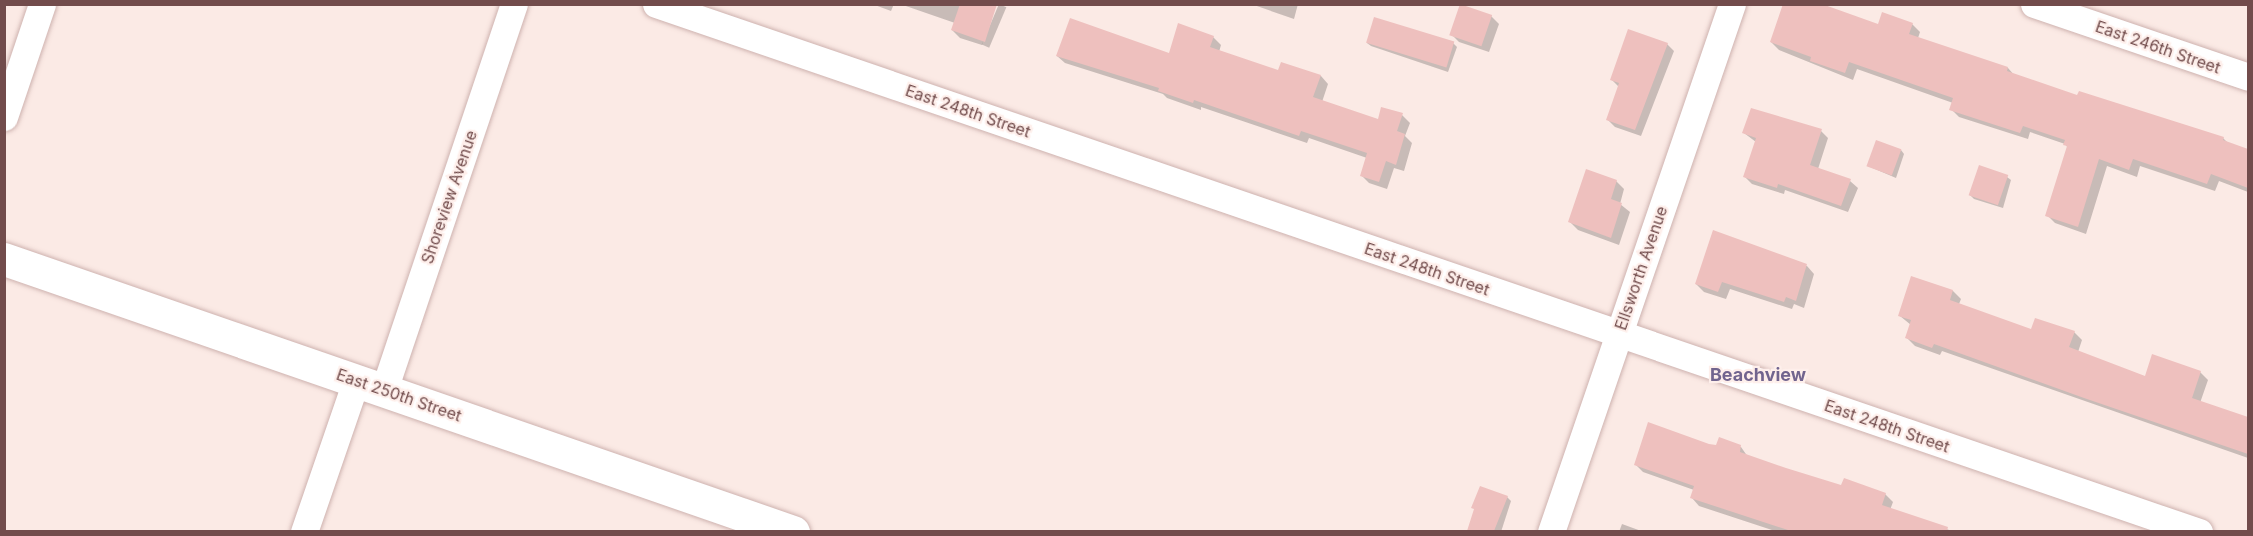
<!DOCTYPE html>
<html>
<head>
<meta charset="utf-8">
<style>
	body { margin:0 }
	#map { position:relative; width:2253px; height:536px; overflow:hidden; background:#fbeae5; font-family:Inter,sans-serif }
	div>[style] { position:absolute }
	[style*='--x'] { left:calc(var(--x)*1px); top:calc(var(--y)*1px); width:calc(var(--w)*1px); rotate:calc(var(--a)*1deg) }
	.shadow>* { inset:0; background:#0003; transform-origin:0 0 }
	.building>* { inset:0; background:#eec0be; transform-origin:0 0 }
	.roads { filter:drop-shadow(0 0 2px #ceb2af) drop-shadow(0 0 2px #ceb2af) }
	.street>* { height:27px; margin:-13.5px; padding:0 13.5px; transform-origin:13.5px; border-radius:13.5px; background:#fff }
	.secondary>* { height:33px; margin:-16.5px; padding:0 16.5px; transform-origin:16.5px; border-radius:16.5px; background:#fff }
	span { translate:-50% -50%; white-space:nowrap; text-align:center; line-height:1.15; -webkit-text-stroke:4.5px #feefeb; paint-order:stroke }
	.street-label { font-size:16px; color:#724c4c }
	.neighbourhood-label { font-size:18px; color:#71648e; font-weight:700 }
	.frame { position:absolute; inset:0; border:6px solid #724c4c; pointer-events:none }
</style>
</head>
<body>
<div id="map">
	<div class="shadow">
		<i style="clip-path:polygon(872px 4px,894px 4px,891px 11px)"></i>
		<i style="clip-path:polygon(900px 4px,996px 4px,982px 45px,960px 38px,952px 30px,955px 23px)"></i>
		<i style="left:999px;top:4px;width:8px;height:44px;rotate:23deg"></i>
		<i style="clip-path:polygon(1251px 4px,1298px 4px,1294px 19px)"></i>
		<i style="clip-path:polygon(1491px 16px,1499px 24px,1489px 52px,1459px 42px,1451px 34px)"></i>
		<i style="clip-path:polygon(1912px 24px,1920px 32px,1918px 38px,2008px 68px,2015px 76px,2078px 97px,2223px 138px,2229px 144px,2248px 150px,2248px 192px,2219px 181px,2215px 191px,2140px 166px,2137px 177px,2107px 166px,2086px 234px,2055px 223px,2047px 215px,2068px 148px,2065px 144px,2030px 132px,2028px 139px,1959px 117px,1951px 109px,1953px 103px,1857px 69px,1853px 80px,1779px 50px,1771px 42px,1879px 26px)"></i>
		<i style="clip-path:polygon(1213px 37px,1221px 45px,1219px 52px,1279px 72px,1321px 76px,1328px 84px,1322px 102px,1379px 120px,1402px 115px,1410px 123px,1405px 136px,1412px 143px,1404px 171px,1394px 168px,1387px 189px,1369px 183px,1361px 175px,1367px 158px,1309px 138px,1307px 143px,1201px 107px,1201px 110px,1167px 98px,1163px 94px,1065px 63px,1057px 56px,1170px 55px)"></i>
		<i style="clip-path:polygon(1367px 43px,1453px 43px,1457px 47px,1448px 72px,1371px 46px)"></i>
		<i style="clip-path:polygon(1667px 44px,1674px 51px,1641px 136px,1615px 127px,1608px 120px,1619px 87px,1612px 80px)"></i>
		<i style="clip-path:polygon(1821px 131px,1828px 138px,1818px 169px,1850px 181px,1858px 188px,1848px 212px,1785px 190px,1784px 194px,1752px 184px,1745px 177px,1756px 142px,1744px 133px)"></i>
		<i style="clip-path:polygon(1901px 150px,1904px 154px,1896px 178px,1868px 166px)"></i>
		<i style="clip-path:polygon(2007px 177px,2011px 180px,2003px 208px,1974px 199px,1970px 195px)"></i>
		<i style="clip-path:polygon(1616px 181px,1624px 189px,1620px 204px,1630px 212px,1619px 245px,1578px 230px,1570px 222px)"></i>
		<i style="clip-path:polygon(1714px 232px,1807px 266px,1814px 274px,1804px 308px,1794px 304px,1792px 309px,1730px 289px,1726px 299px,1704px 292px,1696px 284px)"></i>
		<i style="clip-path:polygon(1912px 278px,1953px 291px,1961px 299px,1959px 304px,2032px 331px,2074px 332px,2082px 340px,2078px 352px,2146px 377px,2200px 372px,2208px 380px,2200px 403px,2248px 419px,2248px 458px,1942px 351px,1940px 355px,1915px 346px,1907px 338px,1911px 325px,1900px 316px)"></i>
		<i style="clip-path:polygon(1709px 446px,1741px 447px,1748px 457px,1842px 487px,1885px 494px,1893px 502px,1890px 510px,1955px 532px,1778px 532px,1699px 506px,1692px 498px,1694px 490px,1643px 472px,1635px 464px)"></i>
		<i style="clip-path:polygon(1507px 497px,1511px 501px,1501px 532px,1469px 532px,1475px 510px)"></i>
		<i style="clip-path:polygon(1622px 524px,1644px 532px,1619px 532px)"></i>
	</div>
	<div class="building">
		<i style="clip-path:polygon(960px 4px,997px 4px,985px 42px,951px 30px)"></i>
		<i style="left:1460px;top:4px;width:34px;height:33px;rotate:19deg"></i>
		<i style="clip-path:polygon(1783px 4px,1822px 4px,1878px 24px,1882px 12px,1913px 23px,1909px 34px,2008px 67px,2007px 71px,2077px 95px,2079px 91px,2224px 137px,2223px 140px,2248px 149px,2248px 188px,2211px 174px,2207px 184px,2133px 159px,2129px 170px,2099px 159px,2078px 227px,2045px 216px,2067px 146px,2063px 145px,2065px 140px,2023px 126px,2020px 133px,1949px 110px,1953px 98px,1849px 62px,1845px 73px,1810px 61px,1811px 57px,1770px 42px)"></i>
		<i style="left:1374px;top:17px;width:84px;height:27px;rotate:17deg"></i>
		<i style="clip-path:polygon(1070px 18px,1169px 53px,1178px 23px,1214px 36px,1210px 47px,1278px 70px,1281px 62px,1321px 75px,1313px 97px,1378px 119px,1381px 107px,1403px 113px,1397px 131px,1405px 134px,1396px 165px,1386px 161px,1379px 182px,1360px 176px,1367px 153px,1301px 131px,1299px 136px,1194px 100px,1193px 103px,1158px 91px,1159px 88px,1056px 56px)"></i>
		<i style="clip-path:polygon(1628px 29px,1668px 43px,1635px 130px,1606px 120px,1619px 83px,1610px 80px)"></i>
		<i style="clip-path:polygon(1751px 108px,1822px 129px,1810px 165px,1851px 179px,1841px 206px,1778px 184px,1777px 188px,1743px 177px,1756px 138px,1742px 133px)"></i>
		<i style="left:1876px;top:140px;width:27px;height:28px;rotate:20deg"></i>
		<i style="left:1979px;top:165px;width:31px;height:32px;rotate:19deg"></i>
		<i style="clip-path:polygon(1586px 169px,1617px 180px,1611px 199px,1622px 203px,1611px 238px,1568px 222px)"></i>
		<i style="clip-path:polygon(1713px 230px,1807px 264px,1796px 301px,1786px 297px,1784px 302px,1722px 282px,1718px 292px,1695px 284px)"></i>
		<i style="clip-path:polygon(1911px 276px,1953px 290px,1950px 300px,2031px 329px,2035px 318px,2075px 331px,2069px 347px,2145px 376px,2152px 354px,2201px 371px,2192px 398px,2248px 417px,2248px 454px,2084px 398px,1934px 344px,1932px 348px,1905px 338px,1911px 320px,1898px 316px)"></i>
		<i style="clip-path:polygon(1648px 422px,1709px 444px,1716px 445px,1719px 437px,1741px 445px,1740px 452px,1786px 468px,1841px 485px,1844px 478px,1886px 493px,1882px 505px,1948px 527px,1947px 531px,1791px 531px,1690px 498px,1694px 486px,1634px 465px)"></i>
		<i style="clip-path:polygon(1480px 486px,1508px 496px,1494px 531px,1467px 531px,1474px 509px,1471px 508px)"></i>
	</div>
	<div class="roads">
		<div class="street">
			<i style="--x:656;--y:4;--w:1631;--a:18.89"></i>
			<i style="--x:2034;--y:4;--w:226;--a:18.8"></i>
			<i style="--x:4;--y:117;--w:119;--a:-71.4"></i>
			<i style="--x:384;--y:390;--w:407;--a:-71.4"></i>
			<i style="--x:304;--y:532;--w:160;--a:-71"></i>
			<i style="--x:1551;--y:532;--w:558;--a:-71.08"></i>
		</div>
		<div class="secondary">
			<i style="--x:4;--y:259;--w:835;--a:19.09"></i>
		</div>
	</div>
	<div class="street-label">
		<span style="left:2158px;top:47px;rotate:19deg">East 246th Street</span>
		<span style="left:968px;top:111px;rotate:19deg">East 248th Street</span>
		<span style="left:449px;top:197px;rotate:-71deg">Shoreview Avenue</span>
		<span style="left:1641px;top:268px;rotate:-71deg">Ellsworth Avenue</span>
		<span style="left:1427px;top:269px;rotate:19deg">East 248th Street</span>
		<span style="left:399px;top:395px;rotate:19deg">East 250th Street</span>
		<span style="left:1887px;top:426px;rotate:19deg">East 248th Street</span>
	</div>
	<div class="neighbourhood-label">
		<span style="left:1758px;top:375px">Beachview</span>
	</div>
	<div class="frame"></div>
</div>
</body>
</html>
